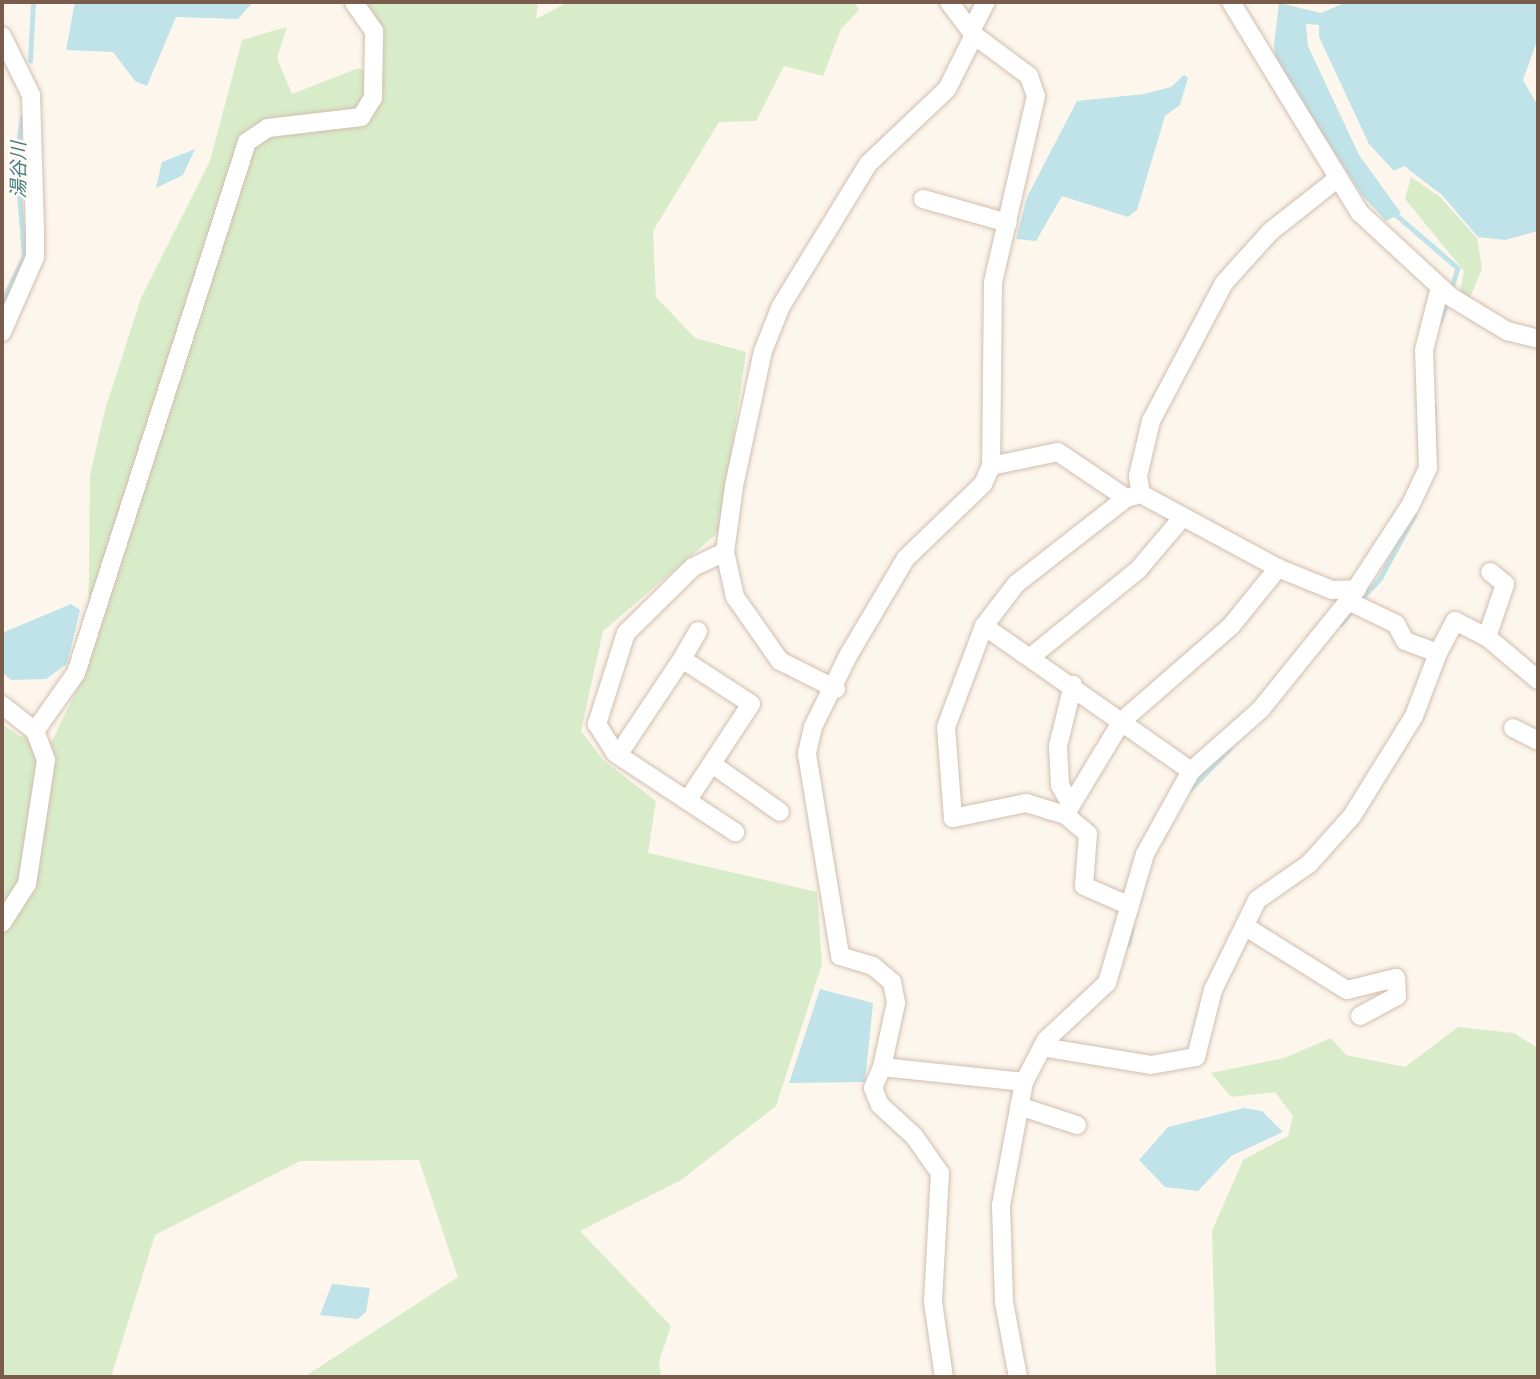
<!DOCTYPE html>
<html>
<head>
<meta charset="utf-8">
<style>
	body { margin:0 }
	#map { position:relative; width:1540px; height:1379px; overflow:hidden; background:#fdf6ec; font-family:"Varela Round","Noto Sans JP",sans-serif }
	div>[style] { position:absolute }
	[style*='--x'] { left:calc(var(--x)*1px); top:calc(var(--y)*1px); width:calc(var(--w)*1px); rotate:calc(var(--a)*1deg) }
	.green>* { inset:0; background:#d8ecc9 }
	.water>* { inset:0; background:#bfe3e8 }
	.stream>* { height:4.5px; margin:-2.25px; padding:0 2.25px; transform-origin:2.25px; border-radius:2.25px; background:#bfe3e8 }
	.roads { filter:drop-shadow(0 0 2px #d1beb0) drop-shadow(0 0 2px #d1beb0) }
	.street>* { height:18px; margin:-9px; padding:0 9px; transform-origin:9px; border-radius:9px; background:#fff }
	span { translate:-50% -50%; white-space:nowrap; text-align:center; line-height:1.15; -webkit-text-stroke:5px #fffaf3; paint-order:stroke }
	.water-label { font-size:19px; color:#437c86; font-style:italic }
	.frame { position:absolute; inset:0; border:4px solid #7a5c4d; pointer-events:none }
</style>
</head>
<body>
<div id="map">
	<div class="green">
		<i style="clip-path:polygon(364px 2px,538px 2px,536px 19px,568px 2px,855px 2px,859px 10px,841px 29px,823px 76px,784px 66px,756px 121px,719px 122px,653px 231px,656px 297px,695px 338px,746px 352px,720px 531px,603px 631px,581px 731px,603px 760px,656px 801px,648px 853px,817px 892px,822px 964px,776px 1106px,681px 1180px,580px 1231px,671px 1326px,659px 1361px,661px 1377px,304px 1377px,458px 1277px,419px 1160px,300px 1161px,155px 1235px,111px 1377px,2px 1377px,2px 724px,19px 736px,52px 741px,88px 667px,90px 475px,105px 410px,141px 298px,210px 161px,242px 40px,287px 27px,277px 58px,292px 94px,356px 69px,383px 70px,384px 29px)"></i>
		<i style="clip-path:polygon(1411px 177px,1440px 197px,1477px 238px,1482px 269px,1469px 300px,1460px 292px,1464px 271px,1405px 199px)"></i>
		<i style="clip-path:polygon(1458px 1027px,1514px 1033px,1538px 1048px,1538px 1377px,1216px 1377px,1212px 1231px,1243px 1160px,1288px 1136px,1293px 1116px,1275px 1092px,1231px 1097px,1211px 1073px,1284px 1058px,1331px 1038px,1346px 1055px,1405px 1067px)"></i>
	</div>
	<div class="water">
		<i style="clip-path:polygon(75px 2px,253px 2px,238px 19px,176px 17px,147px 86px,135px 81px,113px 52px,66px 50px)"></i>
		<i style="clip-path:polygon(1347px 2px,1538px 2px,1538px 38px,1523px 80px,1538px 106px,1538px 231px,1505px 240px,1478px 237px,1442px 195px,1404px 166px,1394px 171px,1369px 144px,1319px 37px,1319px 25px,1306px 24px,1308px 46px,1359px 155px,1401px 213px,1386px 221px,1361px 194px,1276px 61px,1274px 45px,1279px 3px,1321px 13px)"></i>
		<i style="clip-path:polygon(1184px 75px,1188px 78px,1180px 105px,1165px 116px,1137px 210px,1128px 217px,1062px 196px,1036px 241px,1016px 239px,1027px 197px,1077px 101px,1144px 94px,1171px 87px)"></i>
		<i style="clip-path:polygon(195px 149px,183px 175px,156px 188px,162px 162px)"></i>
		<i style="clip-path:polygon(71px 604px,80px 610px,67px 664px,46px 679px,11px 680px,2px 672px,2px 633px)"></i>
		<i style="clip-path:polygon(820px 989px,873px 1003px,865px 1082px,789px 1083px)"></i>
		<i style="clip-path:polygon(1244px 1108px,1262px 1111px,1283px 1132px,1231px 1156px,1198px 1191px,1165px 1187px,1139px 1160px,1168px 1127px)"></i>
		<i style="clip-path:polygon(332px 1284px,370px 1288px,366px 1312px,358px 1319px,320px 1315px)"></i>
	</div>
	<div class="stream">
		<i style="--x:30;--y:61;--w:59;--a:-87.1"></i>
		<i style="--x:1394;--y:213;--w:84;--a:40.7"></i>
		<i style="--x:1458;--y:268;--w:24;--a:107"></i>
		<i style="--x:2;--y:302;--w:51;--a:-64.4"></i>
		<i style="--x:24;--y:256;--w:98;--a:-94.7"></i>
		<i style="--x:16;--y:158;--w:41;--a:-81.7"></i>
		<i style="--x:1440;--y:321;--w:23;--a:-70"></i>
		<i style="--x:1434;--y:405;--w:57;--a:89"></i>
		<i style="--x:1358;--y:602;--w:33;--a:-47"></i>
		<i style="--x:1380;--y:578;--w:71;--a:-61.3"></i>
		<i style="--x:1341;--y:624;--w:19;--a:-51"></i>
		<i style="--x:1190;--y:789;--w:57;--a:-45.7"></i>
		<i style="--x:1128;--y:945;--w:17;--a:-77"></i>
	</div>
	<div class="roads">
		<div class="street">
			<i style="--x:949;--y:2;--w:41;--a:52.9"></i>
			<i style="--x:974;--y:35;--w:69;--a:36.7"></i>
			<i style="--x:1029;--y:76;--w:21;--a:71"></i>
			<i style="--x:1036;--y:96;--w:191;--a:103"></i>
			<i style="--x:993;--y:282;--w:184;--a:90.6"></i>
			<i style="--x:991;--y:466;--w:20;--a:114"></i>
			<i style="--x:983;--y:484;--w:107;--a:136.1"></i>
			<i style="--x:906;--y:558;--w:112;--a:120.7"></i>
			<i style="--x:849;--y:654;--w:81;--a:116.3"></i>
			<i style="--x:813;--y:727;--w:28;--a:103"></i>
			<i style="--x:807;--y:754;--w:205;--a:80.7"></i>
			<i style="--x:840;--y:956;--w:34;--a:17"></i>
			<i style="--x:873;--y:966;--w:25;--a:40"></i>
			<i style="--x:892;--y:982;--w:21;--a:79"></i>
			<i style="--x:896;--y:1003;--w:66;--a:102.3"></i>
			<i style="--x:882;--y:1067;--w:143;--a:6"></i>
			<i style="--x:1231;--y:2;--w:247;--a:58.6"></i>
			<i style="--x:1360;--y:213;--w:124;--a:42.7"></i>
			<i style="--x:1451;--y:297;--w:66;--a:31.3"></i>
			<i style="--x:1507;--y:331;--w:32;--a:14"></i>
			<i style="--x:971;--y:31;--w:33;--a:-63"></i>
			<i style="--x:2;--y:36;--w:66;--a:63.8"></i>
			<i style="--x:31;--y:95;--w:134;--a:88.3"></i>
			<i style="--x:35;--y:229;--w:28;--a:90"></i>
			<i style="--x:35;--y:257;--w:82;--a:113.7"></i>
			<i style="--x:1337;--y:179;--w:85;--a:141.7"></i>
			<i style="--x:1270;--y:232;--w:69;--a:132"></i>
			<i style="--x:1224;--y:283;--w:156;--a:117.9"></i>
			<i style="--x:1151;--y:421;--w:57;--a:103.3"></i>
			<i style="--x:1138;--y:476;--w:18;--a:81"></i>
			<i style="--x:1141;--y:494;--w:156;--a:28.4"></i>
			<i style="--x:1278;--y:568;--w:58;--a:22.2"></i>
			<i style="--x:1332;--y:590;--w:25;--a:-2"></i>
			<i style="--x:923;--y:199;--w:88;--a:15.8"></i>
			<i style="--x:991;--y:466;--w:68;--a:-11.8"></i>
			<i style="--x:1058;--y:452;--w:82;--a:34.1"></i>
			<i style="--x:725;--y:552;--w:35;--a:155"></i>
			<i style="--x:693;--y:567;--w:94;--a:135.4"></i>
			<i style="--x:626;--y:633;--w:96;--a:107.7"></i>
			<i style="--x:597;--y:724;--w:34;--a:58"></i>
			<i style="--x:615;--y:753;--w:144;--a:33.4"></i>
			<i style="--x:1348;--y:601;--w:53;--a:25.6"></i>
			<i style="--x:1396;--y:624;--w:19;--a:62"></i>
			<i style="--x:1405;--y:641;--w:35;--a:20"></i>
			<i style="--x:1438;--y:653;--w:36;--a:-62"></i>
			<i style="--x:1455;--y:621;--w:36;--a:27"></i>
			<i style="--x:1487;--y:637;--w:67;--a:40.1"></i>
			<i style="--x:984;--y:626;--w:253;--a:35"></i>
			<i style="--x:1487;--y:637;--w:56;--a:-71.2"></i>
			<i style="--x:1505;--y:584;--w:19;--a:-141"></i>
			<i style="--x:1032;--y:656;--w:136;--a:-39.1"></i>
			<i style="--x:1138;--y:570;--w:68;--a:-49.8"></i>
			<i style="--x:682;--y:659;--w:32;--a:-60"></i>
			<i style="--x:836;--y:689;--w:63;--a:-153.4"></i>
			<i style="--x:780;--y:661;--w:78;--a:-125.1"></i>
			<i style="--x:735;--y:597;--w:46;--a:-102.5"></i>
			<i style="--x:725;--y:552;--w:67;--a:-82.2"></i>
			<i style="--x:734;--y:486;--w:138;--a:-77.9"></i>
			<i style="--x:763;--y:351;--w:48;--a:-68.2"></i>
			<i style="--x:781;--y:306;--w:167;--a:-58.5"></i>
			<i style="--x:868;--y:164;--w:109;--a:-43.5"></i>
			<i style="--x:947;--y:89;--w:60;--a:-63.4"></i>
			<i style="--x:2;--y:705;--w:42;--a:38.2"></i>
			<i style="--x:35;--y:731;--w:31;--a:69"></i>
			<i style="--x:46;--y:760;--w:125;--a:98.7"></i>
			<i style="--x:27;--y:884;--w:46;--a:122.7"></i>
			<i style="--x:1513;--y:728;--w:28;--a:27"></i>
			<i style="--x:35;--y:731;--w:71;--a:-54.7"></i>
			<i style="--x:76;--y:673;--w:558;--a:-72.15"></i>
			<i style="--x:247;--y:142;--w:25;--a:-34"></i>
			<i style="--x:268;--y:128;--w:94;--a:-6.7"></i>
			<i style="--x:361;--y:117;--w:22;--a:-58"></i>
			<i style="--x:373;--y:98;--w:67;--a:-89.1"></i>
			<i style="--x:374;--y:31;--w:35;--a:-125"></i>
			<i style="--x:618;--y:755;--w:115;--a:-56.3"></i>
			<i style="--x:682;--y:659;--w:82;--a:33.1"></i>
			<i style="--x:751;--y:704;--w:116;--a:123.4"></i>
			<i style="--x:712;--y:764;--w:83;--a:35.2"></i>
			<i style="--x:1071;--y:805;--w:23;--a:-119"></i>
			<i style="--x:1060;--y:785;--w:39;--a:-93"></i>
			<i style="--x:1058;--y:746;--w:63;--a:-76.2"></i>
			<i style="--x:1065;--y:815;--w:110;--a:-58.8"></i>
			<i style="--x:1122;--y:721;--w:145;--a:-41.1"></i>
			<i style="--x:1231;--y:626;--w:75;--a:-51"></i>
			<i style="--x:1130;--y:906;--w:50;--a:-156.5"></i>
			<i style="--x:1084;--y:886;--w:52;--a:-85.6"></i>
			<i style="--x:1088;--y:834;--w:30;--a:-140"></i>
			<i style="--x:1065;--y:815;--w:41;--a:-162.9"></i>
			<i style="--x:1026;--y:803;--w:75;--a:168.4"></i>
			<i style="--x:953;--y:818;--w:91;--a:-94.4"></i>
			<i style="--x:946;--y:727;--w:108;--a:-69.4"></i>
			<i style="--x:984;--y:626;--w:53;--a:-52.7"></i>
			<i style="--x:1016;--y:584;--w:140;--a:-38"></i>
			<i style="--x:1126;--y:498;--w:16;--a:-15"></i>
			<i style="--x:1246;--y:927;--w:119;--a:32"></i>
			<i style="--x:1347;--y:990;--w:50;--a:-13.8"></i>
			<i style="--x:1396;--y:978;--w:18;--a:87"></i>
			<i style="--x:1397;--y:996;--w:42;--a:151.6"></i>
			<i style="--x:1042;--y:1047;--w:110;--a:9.4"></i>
			<i style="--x:1151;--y:1065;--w:46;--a:-10.1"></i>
			<i style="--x:1196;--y:1057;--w:69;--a:-75.8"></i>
			<i style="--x:1213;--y:990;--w:100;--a:-63.9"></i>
			<i style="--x:1257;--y:900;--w:63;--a:-34.7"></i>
			<i style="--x:1309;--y:864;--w:64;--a:-48.1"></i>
			<i style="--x:1352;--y:816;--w:118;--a:-58.2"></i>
			<i style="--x:1414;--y:716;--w:67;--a:-69.1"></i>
			<i style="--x:882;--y:1067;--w:23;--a:113"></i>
			<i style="--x:873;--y:1088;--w:18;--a:68"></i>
			<i style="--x:880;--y:1105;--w:46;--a:42.4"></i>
			<i style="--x:914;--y:1136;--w:45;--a:54.9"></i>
			<i style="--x:940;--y:1173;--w:129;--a:93.1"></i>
			<i style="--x:933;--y:1302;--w:76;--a:81.7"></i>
			<i style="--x:1019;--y:1106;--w:61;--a:18.1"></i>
			<i style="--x:1018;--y:1377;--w:76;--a:-100.6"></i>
			<i style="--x:1004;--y:1302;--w:97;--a:-91.8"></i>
			<i style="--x:1001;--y:1205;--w:125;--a:-79.4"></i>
			<i style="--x:1024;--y:1082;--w:47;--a:-62.4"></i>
			<i style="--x:1046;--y:1040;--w:83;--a:-43.1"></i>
			<i style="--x:1107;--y:983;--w:134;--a:-73.6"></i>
			<i style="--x:1145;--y:854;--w:95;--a:-61"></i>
			<i style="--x:1191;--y:771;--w:94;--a:-41.5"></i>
			<i style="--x:1261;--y:709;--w:139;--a:-51.1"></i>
			<i style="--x:1348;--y:601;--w:113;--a:-56.9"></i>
			<i style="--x:1410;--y:506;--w:42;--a:-64.7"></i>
			<i style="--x:1428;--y:468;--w:118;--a:-91.9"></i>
			<i style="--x:1424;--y:350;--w:65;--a:-75.7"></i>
		</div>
	</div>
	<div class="water-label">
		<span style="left:20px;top:170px;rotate:-90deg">湯谷川</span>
	</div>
	<div class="frame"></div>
</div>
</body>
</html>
